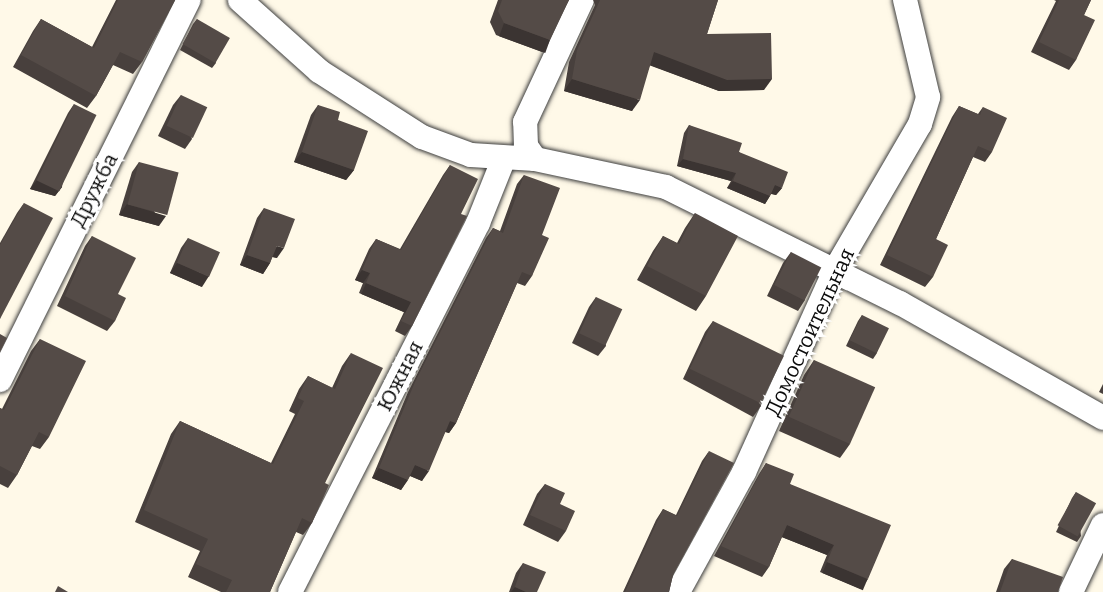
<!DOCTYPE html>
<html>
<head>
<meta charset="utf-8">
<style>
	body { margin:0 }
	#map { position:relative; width:1103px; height:592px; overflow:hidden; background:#fff9e8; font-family:Bitter,serif }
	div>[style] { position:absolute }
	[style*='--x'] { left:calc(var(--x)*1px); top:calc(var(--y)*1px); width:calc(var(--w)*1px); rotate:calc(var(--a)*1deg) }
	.roads { filter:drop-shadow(0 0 2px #3e3e3e) drop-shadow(0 0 2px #3e3e3e) }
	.minor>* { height:24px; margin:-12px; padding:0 12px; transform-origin:12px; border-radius:12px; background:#fff }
	.wall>* { inset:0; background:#48403d }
	.shaded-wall>* { inset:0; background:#3b3432; transform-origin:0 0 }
	.building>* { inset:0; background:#544b47; transform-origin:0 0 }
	span { translate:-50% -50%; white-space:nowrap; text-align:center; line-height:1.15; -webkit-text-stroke:6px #fff; paint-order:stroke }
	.street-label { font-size:21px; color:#0b0b0b }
</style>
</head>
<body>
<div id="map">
	<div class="roads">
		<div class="minor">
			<i style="--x:240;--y:0;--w:106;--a:41.9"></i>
			<i style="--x:319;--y:71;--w:122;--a:32.7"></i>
			<i style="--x:422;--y:137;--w:52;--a:20.2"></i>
			<i style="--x:471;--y:155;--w:64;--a:3.6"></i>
			<i style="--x:535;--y:159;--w:134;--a:12.1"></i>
			<i style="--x:666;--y:187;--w:261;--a:26.4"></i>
			<i style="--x:900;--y:303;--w:233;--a:29.5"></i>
			<i style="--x:535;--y:159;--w:16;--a:-125"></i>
			<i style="--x:526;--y:146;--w:24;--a:-92"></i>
			<i style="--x:525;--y:122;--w:135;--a:-65"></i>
			<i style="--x:0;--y:380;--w:424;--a:-63.6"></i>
			<i style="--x:290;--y:592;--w:414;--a:-63"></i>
			<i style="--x:478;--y:223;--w:70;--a:-68.2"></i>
			<i style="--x:678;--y:592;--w:137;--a:-61.2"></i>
			<i style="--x:744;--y:472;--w:222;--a:-65.7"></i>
			<i style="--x:835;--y:270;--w:169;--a:-59.8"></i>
			<i style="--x:920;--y:124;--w:28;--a:-73"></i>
			<i style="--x:928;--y:97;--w:100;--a:-103.3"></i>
			<i style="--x:1071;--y:592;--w:74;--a:-64.5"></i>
		</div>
	</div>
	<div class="wall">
		<i style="clip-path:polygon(116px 0,175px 0,142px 62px,133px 74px,113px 65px,96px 96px,87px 108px,13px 67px,33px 31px,41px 19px,92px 47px)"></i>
		<i style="clip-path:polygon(498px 0,569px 0,542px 52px,496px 35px,490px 22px)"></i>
		<i style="clip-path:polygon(593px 0,718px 0,707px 34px,764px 90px,719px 91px,650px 65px,632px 111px,564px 91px,569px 62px,595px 5px)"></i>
		<i style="clip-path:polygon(1054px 0,1091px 0,1084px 15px,1076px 60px,1069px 70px,1031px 52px,1056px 1px)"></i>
		<i style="clip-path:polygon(197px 19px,216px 63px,212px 68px,180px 50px,193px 24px)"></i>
		<i style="clip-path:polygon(181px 95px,192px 139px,185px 149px,158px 136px,173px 105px)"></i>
		<i style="clip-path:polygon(74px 104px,62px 187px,55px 196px,30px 189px,68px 113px)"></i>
		<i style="clip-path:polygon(318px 105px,338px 120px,354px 170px,346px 180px,294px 162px,311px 115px)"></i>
		<i style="clip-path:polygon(959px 106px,978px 114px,983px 107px,992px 152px,985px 162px,973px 157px,936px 239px,933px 277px,925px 287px,880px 265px,952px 117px)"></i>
		<i style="clip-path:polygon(689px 125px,739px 152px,782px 188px,776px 195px,771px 194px,765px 204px,727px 188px,731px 181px,677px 166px,684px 133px)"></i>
		<i style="clip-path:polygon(139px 162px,159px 226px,119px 215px,132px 172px)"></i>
		<i style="clip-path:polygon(450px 165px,461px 214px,412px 326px,405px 336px,395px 331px,404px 312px,359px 293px,363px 283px,355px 280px,369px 249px,376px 239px,400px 249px,443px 175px)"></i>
		<i style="clip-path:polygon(524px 175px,542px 235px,532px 276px,525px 286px,517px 283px,456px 423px,449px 433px,445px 432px,422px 481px,410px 476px,401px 490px,372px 478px,408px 392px,486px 238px,493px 228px,500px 231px,517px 184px)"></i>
		<i style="clip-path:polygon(24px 203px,0 319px,0 243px,17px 213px)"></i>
		<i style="clip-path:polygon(264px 208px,277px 258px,272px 257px,270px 263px,263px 274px,240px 265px,257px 218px)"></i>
		<i style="clip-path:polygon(695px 213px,706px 296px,696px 311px,637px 280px,653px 251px,663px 236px,677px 243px,685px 228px)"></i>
		<i style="clip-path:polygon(92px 236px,118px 294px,115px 321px,107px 331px,57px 306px,85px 246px)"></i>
		<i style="clip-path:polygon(188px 238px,202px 287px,170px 273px,181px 248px)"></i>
		<i style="clip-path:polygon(791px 252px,805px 300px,798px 311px,767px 296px,783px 263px)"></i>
		<i style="clip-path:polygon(596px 297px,606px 346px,598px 356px,572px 343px,589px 307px)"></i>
		<i style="clip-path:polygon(862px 315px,877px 353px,873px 359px,846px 346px,858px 321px)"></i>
		<i style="clip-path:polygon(713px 321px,761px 406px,753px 417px,683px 379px,705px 332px)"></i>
		<i style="clip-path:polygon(40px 339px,49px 437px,40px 449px,32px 446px,17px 475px,8px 488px,0 484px,0 408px,2px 409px,31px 351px)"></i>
		<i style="clip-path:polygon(351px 353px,325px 483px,312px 523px,303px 535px,296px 532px,270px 592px,221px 592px,188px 577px,200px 551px,135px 522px,171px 434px,180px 421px,271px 463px,295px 414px,289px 411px,299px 389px,308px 376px,332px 388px,342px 366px)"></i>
		<i style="clip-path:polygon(814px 360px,850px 444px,840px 458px,779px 431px,804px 375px)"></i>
		<i style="clip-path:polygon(1103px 384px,1103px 394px,1099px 392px)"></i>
		<i style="clip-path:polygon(709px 451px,673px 575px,669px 592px,623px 592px,656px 520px,663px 509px,676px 515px,702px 461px)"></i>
		<i style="clip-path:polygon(766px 463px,790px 484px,868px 579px,861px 589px,820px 572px,827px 555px,782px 537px,769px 567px,762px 577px,714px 556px,759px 474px)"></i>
		<i style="clip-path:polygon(545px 484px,560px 504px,566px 531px,558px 542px,523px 525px,537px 494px)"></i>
		<i style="clip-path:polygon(1076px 492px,1081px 536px,1077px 542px,1056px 532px,1072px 498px)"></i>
		<i style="clip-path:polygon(1012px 559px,1058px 592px,996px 592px,1004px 569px)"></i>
		<i style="clip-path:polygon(523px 563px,537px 592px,509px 592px,516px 573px)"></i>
	</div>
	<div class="shaded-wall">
		<i style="left:504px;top:23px;width:49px;height:14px;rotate:20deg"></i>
		<i style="clip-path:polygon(654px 52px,772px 79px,764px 90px,719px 91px,646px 64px)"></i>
		<i style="clip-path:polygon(572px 79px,640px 100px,632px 111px,564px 91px)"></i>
		<i style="clip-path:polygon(302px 152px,354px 170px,346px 180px,294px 162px)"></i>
		<i style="clip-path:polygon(683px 159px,736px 173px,731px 181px,677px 166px)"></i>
		<i style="clip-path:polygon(37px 180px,62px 187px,55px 196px,30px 189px)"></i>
		<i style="clip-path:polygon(733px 181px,770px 196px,765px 204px,727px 188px)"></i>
		<i style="clip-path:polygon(775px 185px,782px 188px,776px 195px,769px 193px)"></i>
		<i style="clip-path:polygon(127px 204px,166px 216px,159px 226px,119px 215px)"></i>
		<i style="clip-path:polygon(277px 246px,284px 248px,277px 258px,269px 256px)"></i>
		<i style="clip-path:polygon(247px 255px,270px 263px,263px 274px,240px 265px)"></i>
		<i style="clip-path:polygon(177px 263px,209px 276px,202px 287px,170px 273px)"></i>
		<i style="clip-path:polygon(362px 270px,370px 273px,363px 283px,355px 280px)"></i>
		<i style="left:366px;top:283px;width:49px;height:12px;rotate:23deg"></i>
		<i style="clip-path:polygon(450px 421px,456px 423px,449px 433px,443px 431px)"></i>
		<i style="clip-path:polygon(415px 465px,429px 471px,422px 481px,408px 475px)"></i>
		<i style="clip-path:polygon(379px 468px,408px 480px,401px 490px,372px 478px)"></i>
		<i style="clip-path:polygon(787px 525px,834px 545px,827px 555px,779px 536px)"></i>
		<i style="left:827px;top:562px;width:44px;height:12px;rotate:23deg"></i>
		<i style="clip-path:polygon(515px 587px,526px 592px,511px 592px)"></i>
	</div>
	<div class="building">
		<i style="clip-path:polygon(118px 0,175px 0,142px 62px,120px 52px,96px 96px,21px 55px,41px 19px,94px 48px)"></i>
		<i style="clip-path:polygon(502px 0,569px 0,550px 40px,504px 23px,498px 11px)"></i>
		<i style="clip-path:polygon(600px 0,718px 0,707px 34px,771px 33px,772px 79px,727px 80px,654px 52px,640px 100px,572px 79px,577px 50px)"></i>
		<i style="clip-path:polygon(1059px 0,1091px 0,1084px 15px,1095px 20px,1076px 60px,1039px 42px)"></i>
		<i style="left:197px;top:19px;width:38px;height:29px;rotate:30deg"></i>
		<i style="left:181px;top:95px;width:29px;height:34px;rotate:25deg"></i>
		<i style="left:74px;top:104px;width:25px;height:85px;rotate:26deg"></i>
		<i style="clip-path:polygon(318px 105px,340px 112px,338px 120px,368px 131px,354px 170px,302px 152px)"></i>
		<i style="clip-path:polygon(959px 106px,980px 115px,983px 107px,1007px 118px,992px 152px,978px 146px,936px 239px,948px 245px,933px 277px,887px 255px)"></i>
		<i style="clip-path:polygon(689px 125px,742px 143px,739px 152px,788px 172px,782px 188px,775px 185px,770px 196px,733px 181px,736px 173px,683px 159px)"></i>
		<i style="left:139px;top:162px;width:41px;height:44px;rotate:15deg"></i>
		<i style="clip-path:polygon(450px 165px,478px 179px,461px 214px,467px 216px,412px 326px,401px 321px,411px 302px,366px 283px,370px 273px,362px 270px,376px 239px,401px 250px)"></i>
		<i style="clip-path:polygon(524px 175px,560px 188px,542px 235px,549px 238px,532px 276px,522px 272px,456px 423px,450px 421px,429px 471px,415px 465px,408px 480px,379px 468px,415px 382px,493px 228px,503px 233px)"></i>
		<i style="clip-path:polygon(24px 203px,53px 218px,0 319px,0 245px)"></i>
		<i style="clip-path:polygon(264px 208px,295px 219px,284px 248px,277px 246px,270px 263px,247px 255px)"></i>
		<i style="clip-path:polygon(695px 213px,738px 236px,706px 296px,647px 266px,663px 236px,679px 244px)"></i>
		<i style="clip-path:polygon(92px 236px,136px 258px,118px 294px,126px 298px,115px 321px,65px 296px)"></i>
		<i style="left:188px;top:238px;width:35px;height:27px;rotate:24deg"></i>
		<i style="left:791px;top:252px;width:34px;height:37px;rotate:27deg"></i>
		<i style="left:596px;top:297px;width:29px;height:40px;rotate:25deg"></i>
		<i style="left:862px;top:315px;width:30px;height:28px;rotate:26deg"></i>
		<i style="left:713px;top:321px;width:79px;height:53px;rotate:26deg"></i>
		<i style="clip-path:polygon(0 334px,7px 338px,0 352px)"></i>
		<i style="clip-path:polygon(40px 339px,86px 361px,49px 437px,39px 432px,17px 475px,0 466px,0 408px,4px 410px)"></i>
		<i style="clip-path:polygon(351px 353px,383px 368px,325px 483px,329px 485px,312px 523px,302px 518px,270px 592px,226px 592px,232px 580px,196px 564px,208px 539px,144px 510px,180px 421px,273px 464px,304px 401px,298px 398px,308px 376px,335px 389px)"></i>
		<i style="left:814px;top:360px;width:67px;height:62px;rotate:24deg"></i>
		<i style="clip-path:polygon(709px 451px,734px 463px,673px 575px,669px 592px,625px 592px,663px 509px,677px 516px)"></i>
		<i style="clip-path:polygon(766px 463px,794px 474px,790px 484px,891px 525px,868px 579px,827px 562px,834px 545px,787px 525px,769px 567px,721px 546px)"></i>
		<i style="clip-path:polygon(545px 484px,565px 493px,560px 504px,575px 511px,566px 531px,530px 515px)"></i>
		<i style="left:1076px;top:492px;width:23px;height:38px;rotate:29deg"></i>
		<i style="clip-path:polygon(1012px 559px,1063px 577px,1058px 592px,1000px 592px)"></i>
		<i style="clip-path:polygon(523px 563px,546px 572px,537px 592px,526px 592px,515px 587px)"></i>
		<i style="clip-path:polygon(58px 586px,68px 592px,55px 592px)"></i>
	</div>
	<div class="street-label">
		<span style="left:94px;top:190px;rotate:-63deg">Дружба</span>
		<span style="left:810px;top:332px;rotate:-65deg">Домостоительная</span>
		<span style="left:400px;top:376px;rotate:-63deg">Южная</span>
	</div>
</div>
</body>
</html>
